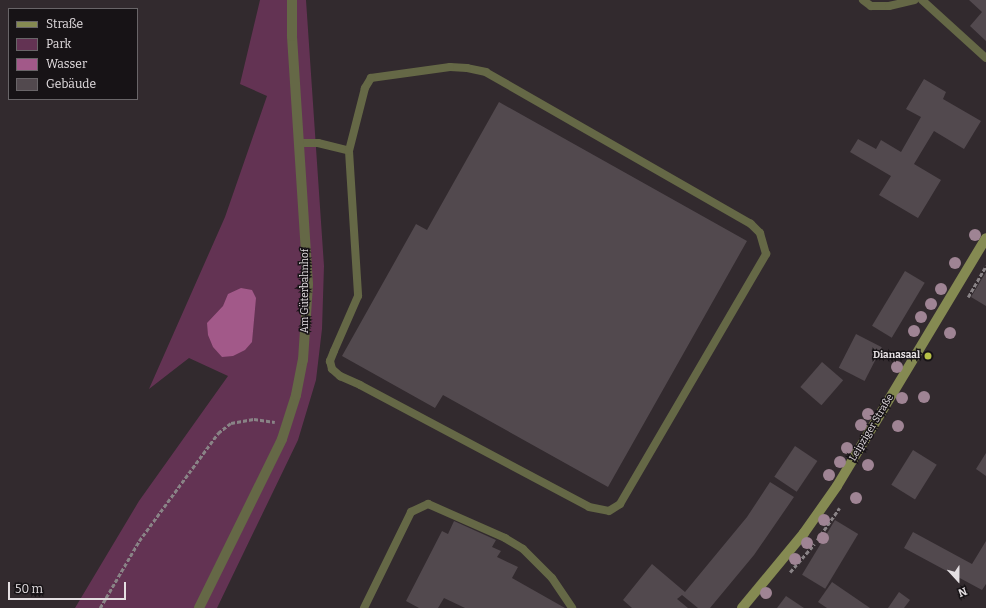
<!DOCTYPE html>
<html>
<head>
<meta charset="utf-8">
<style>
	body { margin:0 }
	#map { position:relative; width:986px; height:608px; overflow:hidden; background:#322a2e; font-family:Bitter,serif }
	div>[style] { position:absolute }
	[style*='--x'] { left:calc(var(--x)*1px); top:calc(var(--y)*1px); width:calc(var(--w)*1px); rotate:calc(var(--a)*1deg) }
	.green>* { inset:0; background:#633353 }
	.water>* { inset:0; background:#a25989 }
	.building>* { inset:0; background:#52494e; transform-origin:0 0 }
	.path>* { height:2.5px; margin-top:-1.25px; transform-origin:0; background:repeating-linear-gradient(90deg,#898386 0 4px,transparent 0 6px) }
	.lane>* { height:8px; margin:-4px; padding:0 4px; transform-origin:4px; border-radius:4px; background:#656846 }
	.street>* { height:10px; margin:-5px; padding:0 5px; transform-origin:5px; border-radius:5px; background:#656846 }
	.secondary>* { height:10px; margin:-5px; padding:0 5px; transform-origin:5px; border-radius:5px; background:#858a52 }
	.trees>* { width:12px; height:12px; margin:-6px; border-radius:50%; background:#9f8494 }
	.dots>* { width:11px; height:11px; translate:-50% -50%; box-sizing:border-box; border:2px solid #171316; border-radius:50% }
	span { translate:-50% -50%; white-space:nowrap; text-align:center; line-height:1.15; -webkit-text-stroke:3px #171316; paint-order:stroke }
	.street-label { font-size:10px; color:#e4dfe2 }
	.poi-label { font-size:10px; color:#e4dfe2; font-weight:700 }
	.right { translate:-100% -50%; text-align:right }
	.legend { position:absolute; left:8px; top:8px; width:130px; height:92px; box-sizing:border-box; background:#171316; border:1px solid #696568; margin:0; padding:5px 7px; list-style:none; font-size:12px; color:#e4dfe2 }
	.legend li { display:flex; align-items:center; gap:8px; height:20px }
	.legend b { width:20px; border:1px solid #696568 }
	.north { position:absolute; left:938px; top:560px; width:40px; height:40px; -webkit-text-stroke:3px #171316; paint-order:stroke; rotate:159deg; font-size:11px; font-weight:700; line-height:16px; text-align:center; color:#e4dfe2 }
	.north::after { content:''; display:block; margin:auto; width:14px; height:18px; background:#e4dfe2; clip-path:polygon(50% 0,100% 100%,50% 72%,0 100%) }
	.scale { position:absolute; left:8px; top:582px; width:118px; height:18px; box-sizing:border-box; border:2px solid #e4dfe2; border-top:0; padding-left:5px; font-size:12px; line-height:14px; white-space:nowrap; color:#e4dfe2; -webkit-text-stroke:3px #171316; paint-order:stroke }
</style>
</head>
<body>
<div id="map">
	<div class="green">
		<i style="clip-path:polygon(260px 0,306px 0,324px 266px,322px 329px,316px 380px,298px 440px,217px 608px,75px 608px,139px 501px,228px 376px,189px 358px,149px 389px,225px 217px,267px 96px,240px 84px)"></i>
	</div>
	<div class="water">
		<i style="clip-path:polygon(241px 288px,252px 290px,256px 298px,252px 342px,245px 350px,233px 356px,222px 357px,213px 347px,208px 335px,207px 323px,223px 306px,228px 294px)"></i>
	</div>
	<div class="building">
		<i style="clip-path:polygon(969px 0,986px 0,986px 41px,970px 26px,982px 12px)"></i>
		<i style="clip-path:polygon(924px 79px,946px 92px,943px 99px,981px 121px,964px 149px,934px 131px,914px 164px,941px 180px,918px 218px,879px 195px,891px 176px,850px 152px,858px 139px,876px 149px,881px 140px,901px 152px,921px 117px,906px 109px)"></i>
		<i style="clip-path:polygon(499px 102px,747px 241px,608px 487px,443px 395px,435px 408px,342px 356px,416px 224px,427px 230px)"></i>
		<i style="left:905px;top:271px;width:23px;height:64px;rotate:31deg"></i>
		<i style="clip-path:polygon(986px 272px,986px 306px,971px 297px)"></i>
		<i style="left:856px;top:334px;width:29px;height:38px;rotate:27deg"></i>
		<i style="left:822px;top:362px;width:28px;height:33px;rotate:41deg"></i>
		<i style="left:795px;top:446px;width:27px;height:37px;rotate:34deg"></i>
		<i style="left:913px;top:450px;width:28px;height:41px;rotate:32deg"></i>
		<i style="clip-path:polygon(986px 453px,986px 476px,976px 469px)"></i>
		<i style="clip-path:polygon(770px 482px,794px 497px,754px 555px,710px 608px,698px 608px,682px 595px,677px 599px,688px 608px,632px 608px,623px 600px,652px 564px,685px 592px,747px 517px)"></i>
		<i style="left:835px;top:520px;width:27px;height:64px;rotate:31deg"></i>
		<i style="clip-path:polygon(454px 521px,496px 540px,492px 547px,501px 551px,497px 557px,518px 567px,512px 578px,565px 608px,465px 608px,444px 598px,438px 608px,419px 608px,406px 601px,442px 531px,448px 534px)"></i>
		<i style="clip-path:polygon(913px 532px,972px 564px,986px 541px,986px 584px,982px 590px,904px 548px)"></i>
		<i style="clip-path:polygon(832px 582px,870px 608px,827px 608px,818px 602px)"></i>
		<i style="clip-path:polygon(899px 592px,910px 600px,904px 608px,888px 608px)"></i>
		<i style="clip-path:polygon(786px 596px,804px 608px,777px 608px)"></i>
	</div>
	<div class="path">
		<i style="--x:968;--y:297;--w:36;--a:-60"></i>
		<i style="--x:817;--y:540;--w:39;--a:-55"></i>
		<i style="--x:790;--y:572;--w:37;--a:-49"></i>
		<i style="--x:100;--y:608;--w:78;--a:-59.8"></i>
		<i style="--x:139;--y:541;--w:134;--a:-53.8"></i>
		<i style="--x:218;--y:433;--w:16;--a:-38"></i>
		<i style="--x:231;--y:423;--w:23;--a:-10"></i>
		<i style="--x:254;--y:419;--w:21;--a:8"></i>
	</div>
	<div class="lane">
		<i style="--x:863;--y:0;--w:10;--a:37"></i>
		<i style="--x:871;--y:6;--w:18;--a:0"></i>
		<i style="--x:889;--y:6;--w:26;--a:-13"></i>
		<i style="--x:922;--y:0;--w:86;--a:42.2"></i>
		<i style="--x:299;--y:143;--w:19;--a:0"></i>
		<i style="--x:318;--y:143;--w:32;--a:14"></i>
		<i style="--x:349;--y:151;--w:145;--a:86.4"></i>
		<i style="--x:358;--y:296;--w:60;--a:113.6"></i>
		<i style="--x:334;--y:351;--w:11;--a:112"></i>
		<i style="--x:330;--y:361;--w:8;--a:76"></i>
		<i style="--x:332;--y:369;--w:11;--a:41"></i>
		<i style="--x:340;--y:376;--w:22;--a:24"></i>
		<i style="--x:360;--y:385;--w:259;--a:28"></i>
		<i style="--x:589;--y:507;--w:20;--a:11"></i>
		<i style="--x:609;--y:511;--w:13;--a:-32"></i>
		<i style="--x:620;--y:504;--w:290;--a:-59.7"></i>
		<i style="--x:766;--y:254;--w:22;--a:-106"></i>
		<i style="--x:760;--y:233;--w:13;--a:-135"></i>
		<i style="--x:751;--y:224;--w:305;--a:-150.2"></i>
		<i style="--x:486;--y:72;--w:19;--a:-168"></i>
		<i style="--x:467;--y:68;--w:17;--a:-177"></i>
		<i style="--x:450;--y:67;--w:80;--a:172.1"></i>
		<i style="--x:371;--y:78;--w:12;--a:121"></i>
		<i style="--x:365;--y:88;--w:65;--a:104.3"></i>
		<i style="--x:364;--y:608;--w:107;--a:-63.9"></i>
		<i style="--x:411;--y:512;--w:19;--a:-25"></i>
		<i style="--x:428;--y:504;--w:84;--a:23.8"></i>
		<i style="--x:505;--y:538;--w:21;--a:31"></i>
		<i style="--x:523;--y:549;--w:41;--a:45"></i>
		<i style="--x:552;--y:578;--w:36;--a:56"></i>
	</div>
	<div class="street">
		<i style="--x:199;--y:608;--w:188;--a:-63.8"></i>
		<i style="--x:282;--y:439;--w:46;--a:-72.3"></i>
		<i style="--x:296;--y:395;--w:36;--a:-79"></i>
		<i style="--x:303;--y:360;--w:76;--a:-86.2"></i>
		<i style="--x:308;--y:284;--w:249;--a:-93.7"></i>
		<i style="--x:292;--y:36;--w:36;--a:-90"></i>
	</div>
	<div class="secondary">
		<i style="--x:742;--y:608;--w:97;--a:-50.4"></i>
		<i style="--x:804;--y:533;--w:57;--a:-54.9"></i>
		<i style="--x:837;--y:486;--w:289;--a:-59"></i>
	</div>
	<div class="trees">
		<i style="left:975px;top:235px"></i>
		<i style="left:955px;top:263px"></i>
		<i style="left:941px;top:289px"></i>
		<i style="left:931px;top:304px"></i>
		<i style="left:921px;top:317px"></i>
		<i style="left:914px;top:331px"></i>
		<i style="left:950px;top:333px"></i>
		<i style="left:897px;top:367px"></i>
		<i style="left:924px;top:397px"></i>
		<i style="left:902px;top:398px"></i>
		<i style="left:868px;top:414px"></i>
		<i style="left:861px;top:425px"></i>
		<i style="left:898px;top:426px"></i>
		<i style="left:847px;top:448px"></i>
		<i style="left:840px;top:462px"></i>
		<i style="left:868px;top:465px"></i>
		<i style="left:829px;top:475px"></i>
		<i style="left:856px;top:498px"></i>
		<i style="left:824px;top:520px"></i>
		<i style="left:823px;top:538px"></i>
		<i style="left:807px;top:543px"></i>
		<i style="left:795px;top:559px"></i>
		<i style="left:766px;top:593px"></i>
	</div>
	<div class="dots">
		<i style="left:928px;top:356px;background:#b8c147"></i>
	</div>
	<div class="street-label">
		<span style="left:306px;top:291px;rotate:-90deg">Am Güterbahnhof</span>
		<span style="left:872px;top:428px;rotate:-59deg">Leipziger Straße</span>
	</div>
	<div class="poi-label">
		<span class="right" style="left:920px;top:356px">Dianasaal</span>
	</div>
	<ul class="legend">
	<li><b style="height:5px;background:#858a52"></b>Straße</li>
	<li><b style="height:11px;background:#633353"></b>Park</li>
	<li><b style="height:11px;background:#a25989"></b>Wasser</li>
	<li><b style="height:11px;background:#52494e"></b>Gebäude</li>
	</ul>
	<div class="north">N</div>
	<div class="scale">50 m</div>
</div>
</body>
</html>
